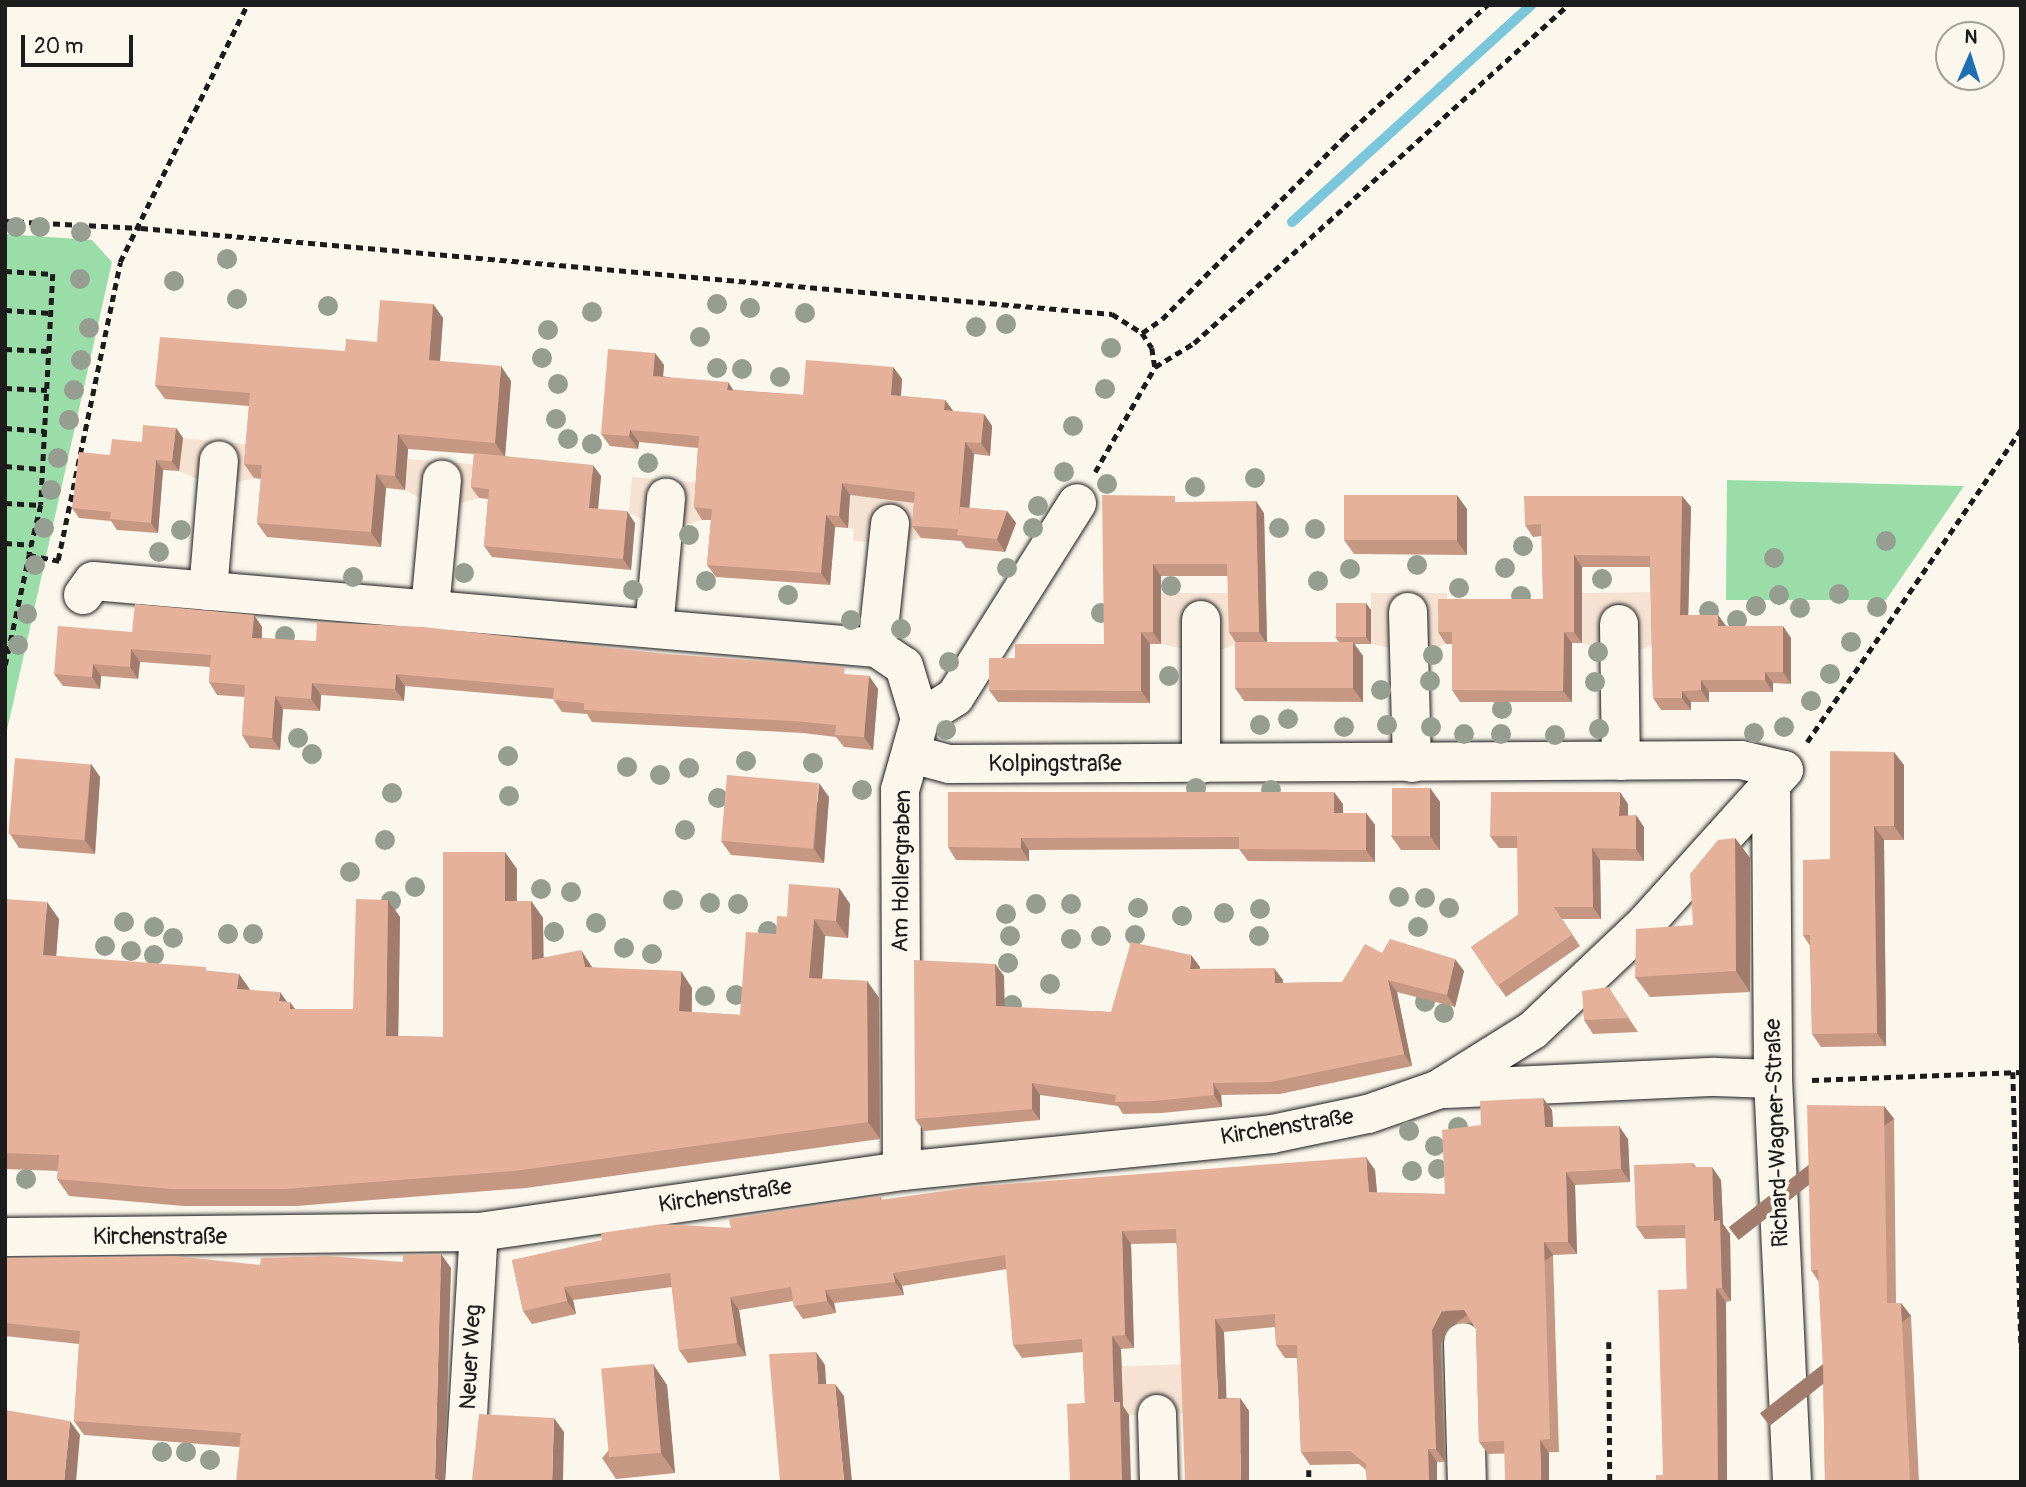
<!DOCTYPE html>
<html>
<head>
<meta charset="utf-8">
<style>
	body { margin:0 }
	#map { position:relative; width:2026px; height:1487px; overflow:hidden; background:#fbf7ec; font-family:Pangolin,sans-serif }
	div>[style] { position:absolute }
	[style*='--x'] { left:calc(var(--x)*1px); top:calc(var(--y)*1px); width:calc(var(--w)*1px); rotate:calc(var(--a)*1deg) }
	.built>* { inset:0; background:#f5e2d3; transform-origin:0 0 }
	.green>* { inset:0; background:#9bdda8 }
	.stream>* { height:10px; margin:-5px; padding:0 5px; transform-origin:5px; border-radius:5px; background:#7cc6dc }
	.path>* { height:4.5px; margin-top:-2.25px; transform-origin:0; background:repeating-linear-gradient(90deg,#1c1c1c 0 7px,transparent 0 12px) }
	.roads { filter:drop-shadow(0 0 2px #1c1c1c) drop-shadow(0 0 2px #1c1c1c) }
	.minor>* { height:38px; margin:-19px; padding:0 19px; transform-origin:19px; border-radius:19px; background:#fbf7ec }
	.trees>* { width:20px; height:20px; margin:-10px; border-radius:50%; background:#959e91 }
	.wall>* { inset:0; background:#c69884 }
	.shaded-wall>* { inset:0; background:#a17c6c; transform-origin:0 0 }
	.building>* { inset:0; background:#e6b19a; transform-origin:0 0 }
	span { translate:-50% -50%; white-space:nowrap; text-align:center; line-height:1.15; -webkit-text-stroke:7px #fbf7ec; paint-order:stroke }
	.street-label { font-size:23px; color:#1c1c1c }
	.frame { position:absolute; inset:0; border:7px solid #1c1c1c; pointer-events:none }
	.north { position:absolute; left:1935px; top:21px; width:70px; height:70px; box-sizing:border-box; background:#fbf7ec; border:2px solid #a29f99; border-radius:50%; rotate:3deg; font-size:19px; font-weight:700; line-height:28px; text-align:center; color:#1c1c1c }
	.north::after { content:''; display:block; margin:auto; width:24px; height:32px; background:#1f6fb2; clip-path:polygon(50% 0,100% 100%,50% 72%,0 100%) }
	.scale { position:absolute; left:21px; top:35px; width:112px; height:32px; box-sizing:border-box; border:4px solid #1c1c1c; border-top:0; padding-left:9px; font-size:21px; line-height:24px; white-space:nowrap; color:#1c1c1c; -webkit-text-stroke:5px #fbf7ec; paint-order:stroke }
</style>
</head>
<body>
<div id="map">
	<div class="built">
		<i style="clip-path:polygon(182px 438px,257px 445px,254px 478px,226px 485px,209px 484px,179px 471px)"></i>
		<i style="clip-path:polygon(408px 459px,482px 465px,479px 498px,448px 506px,432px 505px,405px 490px)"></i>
		<i style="clip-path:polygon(632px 477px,705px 483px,702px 520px,675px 528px,654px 526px,629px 513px)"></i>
		<i style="clip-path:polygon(851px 495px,924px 504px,921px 538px,896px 544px,853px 541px,854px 529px,848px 528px)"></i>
		<i style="clip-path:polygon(1658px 592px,1658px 643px,1631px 653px,1610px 653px,1582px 643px,1582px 593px)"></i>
		<i style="clip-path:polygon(1161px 593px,1237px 593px,1237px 644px,1210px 654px,1161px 644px)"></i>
		<i style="clip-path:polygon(1371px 593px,1447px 593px,1446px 644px,1420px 654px,1371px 644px)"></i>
		<i style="left:1189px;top:1364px;width:49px;height:67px;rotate:88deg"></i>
	</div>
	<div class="green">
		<i style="clip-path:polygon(5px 234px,92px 240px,112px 262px,5px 739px)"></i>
		<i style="clip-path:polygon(1727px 480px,1964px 486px,1886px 600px,1726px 600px)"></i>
	</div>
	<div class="stream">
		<i style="--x:1292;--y:222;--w:323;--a:-42.2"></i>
	</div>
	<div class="path">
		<i style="--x:5;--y:221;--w:136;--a:2.9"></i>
		<i style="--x:141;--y:228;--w:975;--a:5.06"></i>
		<i style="--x:1112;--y:314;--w:36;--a:32"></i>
		<i style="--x:1142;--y:333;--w:18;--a:56"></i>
		<i style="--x:1152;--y:348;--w:19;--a:81"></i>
		<i style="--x:5;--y:271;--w:48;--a:3.6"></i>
		<i style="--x:53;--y:274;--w:231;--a:93"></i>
		<i style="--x:41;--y:505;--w:51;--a:103.5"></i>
		<i style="--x:5;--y:310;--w:46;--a:3.7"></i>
		<i style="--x:1142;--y:333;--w:24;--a:-35"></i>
		<i style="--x:1162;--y:319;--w:256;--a:-45"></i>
		<i style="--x:1343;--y:138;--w:196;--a:-42.7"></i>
		<i style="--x:5;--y:349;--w:44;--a:2.6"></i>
		<i style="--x:5;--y:388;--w:42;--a:2.7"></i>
		<i style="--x:5;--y:428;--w:40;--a:4.3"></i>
		<i style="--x:5;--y:466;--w:38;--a:5"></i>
		<i style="--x:1095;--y:472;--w:121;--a:-60.3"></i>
		<i style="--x:1155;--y:367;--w:46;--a:-31.6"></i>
		<i style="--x:1194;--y:343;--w:504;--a:-42.11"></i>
		<i style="--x:5;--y:503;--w:36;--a:3"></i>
		<i style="--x:5;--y:543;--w:26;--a:4"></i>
		<i style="--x:58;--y:560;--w:304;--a:-78.2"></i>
		<i style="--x:120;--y:262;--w:287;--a:-63.7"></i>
		<i style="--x:5;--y:665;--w:113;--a:-77.7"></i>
		<i style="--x:29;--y:555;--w:31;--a:11"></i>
		<i style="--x:1807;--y:742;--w:379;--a:-55.6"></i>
		<i style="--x:2013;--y:1072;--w:276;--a:88.3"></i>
		<i style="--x:1812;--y:1080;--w:209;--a:-2.2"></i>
		<i style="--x:1609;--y:1342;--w:140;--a:89.6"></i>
		<i style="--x:1309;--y:1470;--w:12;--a:90"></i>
	</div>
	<div class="roads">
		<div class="minor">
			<i style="--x:208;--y:591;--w:131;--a:-85.2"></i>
			<i style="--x:83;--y:595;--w:17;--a:-54"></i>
			<i style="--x:93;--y:581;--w:787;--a:4.88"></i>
			<i style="--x:877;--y:648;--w:32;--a:34"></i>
			<i style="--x:904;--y:666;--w:55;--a:73.2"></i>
			<i style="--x:430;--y:609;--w:130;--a:-84.7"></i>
			<i style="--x:1408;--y:612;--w:151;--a:88.5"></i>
			<i style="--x:1201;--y:620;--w:144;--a:90"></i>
			<i style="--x:1619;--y:624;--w:137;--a:89.2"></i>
			<i style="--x:654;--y:628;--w:131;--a:-84.7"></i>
			<i style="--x:877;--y:648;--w:125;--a:-84"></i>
			<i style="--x:1771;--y:784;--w:295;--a:89.6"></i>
			<i style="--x:1773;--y:1079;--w:403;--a:87.3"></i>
			<i style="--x:1446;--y:1089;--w:269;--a:-2.6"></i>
			<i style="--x:1715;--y:1077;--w:58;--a:2"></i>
			<i style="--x:902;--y:1171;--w:381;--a:-90.3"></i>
			<i style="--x:900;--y:790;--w:74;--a:-74.3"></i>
			<i style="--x:920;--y:719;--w:41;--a:-32.2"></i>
			<i style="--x:955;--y:697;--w:229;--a:-57.8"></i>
			<i style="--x:5;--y:1237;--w:474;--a:-0.6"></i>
			<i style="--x:479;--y:1232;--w:427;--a:-8.2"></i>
			<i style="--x:902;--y:1171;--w:372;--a:-5.7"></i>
			<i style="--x:1272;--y:1134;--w:98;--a:-11.8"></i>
			<i style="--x:1368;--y:1114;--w:73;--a:-19.2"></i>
			<i style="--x:1437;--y:1090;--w:113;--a:-32"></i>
			<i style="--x:1533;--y:1030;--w:156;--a:-43.4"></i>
			<i style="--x:1646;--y:923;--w:206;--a:-48"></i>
			<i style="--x:1784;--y:770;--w:44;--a:-166.9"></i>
			<i style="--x:1741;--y:760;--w:792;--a:179.71"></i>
			<i style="--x:949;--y:764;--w:39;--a:-165"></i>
			<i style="--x:1463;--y:1342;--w:140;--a:88.4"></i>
			<i style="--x:1157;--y:1414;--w:68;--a:88.3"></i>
			<i style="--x:464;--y:1482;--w:250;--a:-86.6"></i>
		</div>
	</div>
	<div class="trees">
		<i style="left:16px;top:227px"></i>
		<i style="left:40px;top:227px"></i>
		<i style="left:81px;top:232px"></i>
		<i style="left:227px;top:259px"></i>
		<i style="left:80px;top:279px"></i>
		<i style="left:174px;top:281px"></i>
		<i style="left:237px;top:299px"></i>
		<i style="left:717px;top:304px"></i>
		<i style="left:328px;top:306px"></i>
		<i style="left:750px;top:308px"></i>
		<i style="left:592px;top:312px"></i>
		<i style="left:805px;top:313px"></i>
		<i style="left:1006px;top:324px"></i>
		<i style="left:976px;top:327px"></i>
		<i style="left:89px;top:328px"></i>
		<i style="left:548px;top:330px"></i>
		<i style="left:700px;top:337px"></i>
		<i style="left:1111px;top:348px"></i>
		<i style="left:542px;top:358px"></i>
		<i style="left:81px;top:360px"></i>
		<i style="left:717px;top:368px"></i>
		<i style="left:742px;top:369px"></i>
		<i style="left:780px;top:377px"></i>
		<i style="left:558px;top:384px"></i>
		<i style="left:1105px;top:389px"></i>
		<i style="left:74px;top:390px"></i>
		<i style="left:556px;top:419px"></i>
		<i style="left:69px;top:420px"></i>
		<i style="left:1073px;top:426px"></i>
		<i style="left:568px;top:439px"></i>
		<i style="left:592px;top:444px"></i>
		<i style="left:58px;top:458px"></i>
		<i style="left:648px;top:463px"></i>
		<i style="left:1064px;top:472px"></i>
		<i style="left:1255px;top:478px"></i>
		<i style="left:1107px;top:484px"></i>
		<i style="left:1195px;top:487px"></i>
		<i style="left:51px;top:490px"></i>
		<i style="left:1038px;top:506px"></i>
		<i style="left:44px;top:528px"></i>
		<i style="left:1033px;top:528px"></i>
		<i style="left:1279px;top:528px"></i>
		<i style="left:1315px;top:529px"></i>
		<i style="left:181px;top:530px"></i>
		<i style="left:689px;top:535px"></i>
		<i style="left:1886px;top:541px"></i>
		<i style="left:1523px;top:546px"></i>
		<i style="left:159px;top:552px"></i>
		<i style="left:1774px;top:558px"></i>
		<i style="left:35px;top:565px"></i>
		<i style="left:1417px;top:565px"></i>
		<i style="left:1007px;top:568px"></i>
		<i style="left:1505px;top:568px"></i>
		<i style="left:1350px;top:569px"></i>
		<i style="left:464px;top:573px"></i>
		<i style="left:353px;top:577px"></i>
		<i style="left:1602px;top:579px"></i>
		<i style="left:706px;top:581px"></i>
		<i style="left:1318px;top:581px"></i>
		<i style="left:1171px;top:586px"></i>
		<i style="left:1459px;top:588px"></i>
		<i style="left:633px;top:590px"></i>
		<i style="left:1839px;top:594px"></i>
		<i style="left:788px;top:595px"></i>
		<i style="left:1779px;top:595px"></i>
		<i style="left:1521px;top:596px"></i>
		<i style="left:1756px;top:606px"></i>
		<i style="left:1877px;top:607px"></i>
		<i style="left:1800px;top:608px"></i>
		<i style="left:1709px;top:611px"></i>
		<i style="left:1101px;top:613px"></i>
		<i style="left:27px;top:614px"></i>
		<i style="left:851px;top:620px"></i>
		<i style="left:1737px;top:620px"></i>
		<i style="left:901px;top:629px"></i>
		<i style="left:285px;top:636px"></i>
		<i style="left:1851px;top:642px"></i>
		<i style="left:18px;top:645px"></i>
		<i style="left:1598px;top:652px"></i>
		<i style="left:1433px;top:655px"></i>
		<i style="left:949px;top:662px"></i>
		<i style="left:1830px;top:674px"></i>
		<i style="left:1169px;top:676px"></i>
		<i style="left:1430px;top:681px"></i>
		<i style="left:1595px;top:682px"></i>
		<i style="left:1381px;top:690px"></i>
		<i style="left:1811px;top:701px"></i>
		<i style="left:1502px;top:709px"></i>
		<i style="left:1288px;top:719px"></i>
		<i style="left:1260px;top:725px"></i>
		<i style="left:1387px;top:725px"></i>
		<i style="left:1344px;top:727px"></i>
		<i style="left:1431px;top:727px"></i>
		<i style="left:1784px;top:727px"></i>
		<i style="left:1599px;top:729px"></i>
		<i style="left:946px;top:730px"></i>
		<i style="left:1754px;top:733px"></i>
		<i style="left:1464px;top:734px"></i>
		<i style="left:1501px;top:734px"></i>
		<i style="left:1555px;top:735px"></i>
		<i style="left:298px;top:738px"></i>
		<i style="left:312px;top:754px"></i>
		<i style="left:508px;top:756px"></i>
		<i style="left:746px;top:761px"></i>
		<i style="left:813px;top:763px"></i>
		<i style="left:627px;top:767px"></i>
		<i style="left:689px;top:768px"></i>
		<i style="left:660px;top:775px"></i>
		<i style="left:1196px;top:788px"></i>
		<i style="left:862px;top:790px"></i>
		<i style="left:1271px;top:790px"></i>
		<i style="left:392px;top:793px"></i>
		<i style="left:509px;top:796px"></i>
		<i style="left:718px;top:798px"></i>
		<i style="left:685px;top:830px"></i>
		<i style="left:385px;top:840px"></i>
		<i style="left:350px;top:872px"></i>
		<i style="left:415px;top:887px"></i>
		<i style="left:541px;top:889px"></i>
		<i style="left:571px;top:892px"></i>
		<i style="left:1399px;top:897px"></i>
		<i style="left:1425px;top:898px"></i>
		<i style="left:673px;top:900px"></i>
		<i style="left:391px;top:901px"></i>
		<i style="left:710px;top:903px"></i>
		<i style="left:738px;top:904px"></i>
		<i style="left:1036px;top:904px"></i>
		<i style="left:1071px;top:904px"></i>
		<i style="left:1138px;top:908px"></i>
		<i style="left:1449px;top:908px"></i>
		<i style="left:1260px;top:909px"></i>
		<i style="left:1224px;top:913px"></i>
		<i style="left:1006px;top:914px"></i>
		<i style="left:1182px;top:916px"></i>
		<i style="left:124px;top:922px"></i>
		<i style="left:596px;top:923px"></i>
		<i style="left:154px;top:927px"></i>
		<i style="left:1418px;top:927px"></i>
		<i style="left:768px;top:931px"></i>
		<i style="left:554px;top:932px"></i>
		<i style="left:228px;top:934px"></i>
		<i style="left:253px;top:934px"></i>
		<i style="left:1135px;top:935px"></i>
		<i style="left:1010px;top:936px"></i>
		<i style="left:1101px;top:936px"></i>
		<i style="left:1259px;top:936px"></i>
		<i style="left:173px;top:938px"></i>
		<i style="left:1071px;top:939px"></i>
		<i style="left:105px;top:946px"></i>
		<i style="left:624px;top:948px"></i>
		<i style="left:131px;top:951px"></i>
		<i style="left:652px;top:954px"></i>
		<i style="left:154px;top:955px"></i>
		<i style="left:1008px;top:963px"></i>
		<i style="left:1050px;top:984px"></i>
		<i style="left:736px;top:995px"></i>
		<i style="left:705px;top:996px"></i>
		<i style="left:1425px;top:1002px"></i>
		<i style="left:1012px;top:1005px"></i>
		<i style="left:1444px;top:1013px"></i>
		<i style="left:1458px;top:1127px"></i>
		<i style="left:1409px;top:1131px"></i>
		<i style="left:1435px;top:1146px"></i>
		<i style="left:1438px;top:1169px"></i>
		<i style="left:1412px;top:1171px"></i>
		<i style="left:26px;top:1179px"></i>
		<i style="left:162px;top:1452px"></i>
		<i style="left:186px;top:1452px"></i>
		<i style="left:210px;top:1460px"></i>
	</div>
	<div class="wall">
		<i style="clip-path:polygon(433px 304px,443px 318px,440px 361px,511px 381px,505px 456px,601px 476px,598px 509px,635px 523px,631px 570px,492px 557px,484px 546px,488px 499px,479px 498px,471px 487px,474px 454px,408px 449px,405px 490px,386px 488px,381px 547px,267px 537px,257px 523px,261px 479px,254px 478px,244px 464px,249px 406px,165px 399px,155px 385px,345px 351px,377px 342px)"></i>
		<i style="clip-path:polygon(655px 353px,664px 365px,663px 376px,734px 390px,803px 395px,893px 367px,902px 379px,901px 396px,945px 400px,953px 411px,984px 414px,992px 426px,990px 456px,974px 454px,969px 508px,1007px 511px,1016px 523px,1005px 552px,966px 548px,961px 541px,921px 538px,912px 526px,914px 503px,850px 495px,848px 528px,835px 527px,830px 585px,716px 577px,707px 565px,711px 520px,702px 520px,694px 507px,698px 448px,639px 442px,638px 449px,610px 446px,601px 434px)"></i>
		<i style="clip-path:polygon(176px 428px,183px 438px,179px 471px,163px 470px,158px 533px,117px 530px,111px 521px,79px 518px,72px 508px,110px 455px)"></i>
		<i style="clip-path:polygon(1682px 496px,1691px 507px,1688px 615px,1718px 615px,1726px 626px,1791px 638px,1791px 684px,1773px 683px,1773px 692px,1709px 692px,1709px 702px,1691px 702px,1691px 710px,1661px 710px,1653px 698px,1650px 567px,1582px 567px,1582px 643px,1572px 643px,1572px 702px,1460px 702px,1452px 690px,1452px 644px,1446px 644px,1438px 632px,1543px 599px,1542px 536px,1533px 537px,1525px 525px)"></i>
		<i style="clip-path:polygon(1179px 502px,1264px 513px,1267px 642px,1339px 642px,1335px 637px,1371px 610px,1371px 644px,1354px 644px,1363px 656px,1363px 702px,1244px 701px,1235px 688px,1236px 643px,1229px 632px,1228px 576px,1161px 576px,1161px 644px,1150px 644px,1150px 703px,998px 702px,989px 690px,1015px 658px,1104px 644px)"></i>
		<i style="clip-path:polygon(1467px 509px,1467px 555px,1354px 554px,1344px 540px)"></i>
		<i style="clip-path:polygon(254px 615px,262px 627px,262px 638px,869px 676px,878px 689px,873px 750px,844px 747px,836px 737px,803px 733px,592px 722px,587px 714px,562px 712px,553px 699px,405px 686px,404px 701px,321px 695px,320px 711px,283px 709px,280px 750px,250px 748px,242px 735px,245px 697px,217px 695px,209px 682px,210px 667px,140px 662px,138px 679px,101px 676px,100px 689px,63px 686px,54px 674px,132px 632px)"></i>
		<i style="clip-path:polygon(91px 764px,100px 777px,95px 854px,19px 848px,10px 834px)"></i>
		<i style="clip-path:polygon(1904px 765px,1904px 840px,1884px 840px,1886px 1046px,1821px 1047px,1812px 1034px,1810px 946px,1803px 935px,1830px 859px)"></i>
		<i style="clip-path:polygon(1430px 788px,1440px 802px,1440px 850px,1401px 850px,1391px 836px)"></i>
		<i style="clip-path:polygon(948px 792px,1343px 804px,1343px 813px,1366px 813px,1375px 825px,1375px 862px,1248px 861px,1239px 849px,1029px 850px,1029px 861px,956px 860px,948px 847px)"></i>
		<i style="clip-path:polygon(829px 797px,824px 863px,731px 855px,721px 841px)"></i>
		<i style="clip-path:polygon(1628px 804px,1628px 815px,1644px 827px,1644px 861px,1600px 860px,1601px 919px,1562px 919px,1580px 946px,1506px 997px,1471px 947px,1518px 915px,1518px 848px,1499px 848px,1490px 836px)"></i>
		<i style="clip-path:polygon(1735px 838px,1750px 858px,1750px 992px,1650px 997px,1635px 977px,1693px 925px)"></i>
		<i style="clip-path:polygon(517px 869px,517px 901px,531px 901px,543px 918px,543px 957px,692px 988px,692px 1012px,740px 1015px,776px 934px,787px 917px,839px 888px,850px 904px,848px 938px,825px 936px,822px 979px,867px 981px,879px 998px,880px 1139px,526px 1188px,296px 1206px,184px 1206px,69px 1196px,57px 1179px,58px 1171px,5px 1169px,5px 899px,59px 919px,56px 956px,239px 974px,249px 990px,287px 1002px,295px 1009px,353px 1009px,388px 900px,400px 917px,398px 1036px,443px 1037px)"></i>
		<i style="clip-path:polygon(1382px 953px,1464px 971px,1455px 1007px,1397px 992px,1412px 1066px,1280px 1094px,1221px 1095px,1222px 1107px,1162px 1113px,1123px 1114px,1118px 1106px,1040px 1095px,1040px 1120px,924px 1131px,915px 1119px,995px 964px,1004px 976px,1004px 1007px,1111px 1012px,1200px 967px,1200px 969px,1283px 980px,1283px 983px,1342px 982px)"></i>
		<i style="clip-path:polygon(1608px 987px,1638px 1032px,1593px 1034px,1584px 1020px)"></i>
		<i style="clip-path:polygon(1884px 1106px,1894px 1119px,1896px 1303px,1911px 1316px,1919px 1482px,1825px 1482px,1823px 1365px,1819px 1282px,1811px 1270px)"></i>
		<i style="clip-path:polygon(1552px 1110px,1553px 1127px,1628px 1139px,1630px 1182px,1575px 1185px,1577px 1254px,1553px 1255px,1559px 1452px,1488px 1454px,1479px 1442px,1476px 1329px,1472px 1323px,1451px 1324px,1441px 1343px,1445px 1462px,1437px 1462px,1437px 1482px,1367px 1482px,1366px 1470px,1359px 1464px,1310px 1465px,1301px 1452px,1297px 1358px,1285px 1358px,1276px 1345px,1275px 1327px,1224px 1332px,1226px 1398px,1240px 1398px,1249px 1411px,1249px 1482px,1176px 1243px,1131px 1244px,1134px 1348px,1121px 1349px,1123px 1406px,1129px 1415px,1085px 1403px,1083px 1352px,1022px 1358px,1013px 1345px,1007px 1269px,902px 1286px,904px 1295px,834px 1303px,836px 1313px,803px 1319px,794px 1306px,793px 1301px,739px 1310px,746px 1356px,688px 1363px,679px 1350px,672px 1287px,573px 1300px,576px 1314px,532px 1324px,523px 1311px,512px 1260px,731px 1228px,880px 1196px,882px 1200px,1375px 1170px,1377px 1193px,1445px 1194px,1481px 1125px)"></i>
		<i style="clip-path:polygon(1693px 1163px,1696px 1167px,1721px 1180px,1723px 1224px,1730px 1234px,1731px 1301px,1726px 1302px,1727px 1482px,1656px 1482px,1663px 1475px,1687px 1289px,1686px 1238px,1645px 1239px,1636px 1226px)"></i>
		<i style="clip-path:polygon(5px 1258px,260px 1265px,451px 1268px,239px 1447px,84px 1435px,74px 1421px,79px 1344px,5px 1336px)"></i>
		<i style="clip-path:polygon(667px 1385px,675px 1473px,616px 1479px,602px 1458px)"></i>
	</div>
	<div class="shaded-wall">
		<i style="clip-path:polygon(433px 304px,443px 318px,439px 375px,429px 360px)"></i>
		<i style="clip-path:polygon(655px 353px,664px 365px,662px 388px,653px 376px)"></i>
		<i style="clip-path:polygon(501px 366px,511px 381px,505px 457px,495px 443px)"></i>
		<i style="clip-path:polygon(893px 367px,902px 379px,900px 407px,891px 395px)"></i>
		<i style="clip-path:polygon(728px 382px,736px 394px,727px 390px)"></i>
		<i style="clip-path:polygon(945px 400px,954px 412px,944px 410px)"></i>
		<i style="clip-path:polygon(984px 414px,992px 426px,990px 456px,981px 443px)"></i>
		<i style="clip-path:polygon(176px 428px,183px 438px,179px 471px,172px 461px)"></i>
		<i style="clip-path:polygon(630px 430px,639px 442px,638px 449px,629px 436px)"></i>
		<i style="clip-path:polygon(398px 434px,408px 449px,405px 490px,395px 476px)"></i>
		<i style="clip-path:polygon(965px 442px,974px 454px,967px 536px,958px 526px)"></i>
		<i style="clip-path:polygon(156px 460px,163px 470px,158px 533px,151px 523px)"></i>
		<i style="clip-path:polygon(593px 465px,601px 476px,597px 520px,589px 508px)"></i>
		<i style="clip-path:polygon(376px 474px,386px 488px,381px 547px,371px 532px)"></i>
		<i style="clip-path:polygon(842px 483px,850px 495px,848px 528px,839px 516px)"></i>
		<i style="clip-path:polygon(1457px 495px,1467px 509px,1467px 555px,1457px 541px)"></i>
		<i style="clip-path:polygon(1682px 496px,1691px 507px,1688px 626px,1680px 615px)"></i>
		<i style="clip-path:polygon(1256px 501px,1264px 513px,1267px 644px,1259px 632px)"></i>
		<i style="clip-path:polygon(627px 511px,635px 523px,631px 570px,623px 559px)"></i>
		<i style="clip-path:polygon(1007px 511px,1016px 523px,1005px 552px,997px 539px)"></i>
		<i style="clip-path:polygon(826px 515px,835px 527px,830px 585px,821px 573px)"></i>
		<i style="clip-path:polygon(1574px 555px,1582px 567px,1582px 643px,1574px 632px)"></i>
		<i style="clip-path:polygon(1153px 564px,1161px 576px,1161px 644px,1153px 632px)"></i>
		<i style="clip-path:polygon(1366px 603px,1371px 610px,1371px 644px,1366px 637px)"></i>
		<i style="clip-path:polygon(254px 615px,262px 627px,261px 650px,252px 638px)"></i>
		<i style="clip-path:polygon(1718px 615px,1726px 626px,1718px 626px)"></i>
		<i style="clip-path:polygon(1783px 626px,1791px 638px,1791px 684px,1783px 672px)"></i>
		<i style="clip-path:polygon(1141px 632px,1150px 644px,1150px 703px,1141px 691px)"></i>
		<i style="clip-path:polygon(1564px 632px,1572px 643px,1572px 702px,1563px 691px)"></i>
		<i style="clip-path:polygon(1353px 642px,1363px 656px,1363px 702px,1353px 688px)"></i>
		<i style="clip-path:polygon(131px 649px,140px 662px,138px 679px,130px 667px)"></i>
		<i style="clip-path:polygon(93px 664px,101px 676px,100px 689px,92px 677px)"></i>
		<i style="clip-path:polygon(1765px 672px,1773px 683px,1773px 692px,1765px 680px)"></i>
		<i style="clip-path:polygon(396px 674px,405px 686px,404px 701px,395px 689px)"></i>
		<i style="clip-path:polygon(869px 676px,878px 689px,873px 750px,864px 737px)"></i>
		<i style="clip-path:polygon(1701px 680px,1709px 692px,1709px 702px,1701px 690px)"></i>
		<i style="clip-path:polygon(312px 683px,321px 695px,320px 711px,311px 699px)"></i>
		<i style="clip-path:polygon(1682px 691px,1691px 702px,1691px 710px,1682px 698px)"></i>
		<i style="clip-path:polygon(275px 696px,283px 709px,280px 750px,272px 738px)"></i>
		<i style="clip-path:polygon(1894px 752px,1904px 765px,1904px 840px,1894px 826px)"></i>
		<i style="clip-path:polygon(91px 764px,100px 777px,95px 854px,85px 840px)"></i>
		<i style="clip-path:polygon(819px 783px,829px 797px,824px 863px,814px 849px)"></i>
		<i style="clip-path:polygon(1430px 788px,1440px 802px,1440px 850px,1430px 836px)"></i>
		<i style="clip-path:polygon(1334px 792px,1343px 804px,1343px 825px,1334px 813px)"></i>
		<i style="clip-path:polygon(1620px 792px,1628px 804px,1628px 827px,1619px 816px)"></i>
		<i style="clip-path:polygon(1366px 813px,1375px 825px,1375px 862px,1366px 850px)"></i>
		<i style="clip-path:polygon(1636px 815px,1644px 827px,1644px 861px,1636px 849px)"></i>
		<i style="clip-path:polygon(1874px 826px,1884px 840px,1886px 1046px,1877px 1033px)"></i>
		<i style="clip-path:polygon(1021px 838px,1029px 850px,1029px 861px,1021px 848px)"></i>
		<i style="clip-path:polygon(1735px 838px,1750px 858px,1750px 992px,1736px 971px)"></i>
		<i style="clip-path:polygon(1592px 848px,1600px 860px,1601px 919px,1593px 907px)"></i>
		<i style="clip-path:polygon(505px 852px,517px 869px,516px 918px,505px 901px)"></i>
		<i style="clip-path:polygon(839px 888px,850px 904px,848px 938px,836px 921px)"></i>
		<i style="clip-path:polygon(388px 900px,400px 917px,398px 1053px,386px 1036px)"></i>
		<i style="clip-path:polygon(531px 901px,543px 918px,544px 977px,532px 960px)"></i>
		<i style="clip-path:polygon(47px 902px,59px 919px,55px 972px,43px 955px)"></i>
		<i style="clip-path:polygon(814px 919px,825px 936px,821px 995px,809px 978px)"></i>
		<i style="clip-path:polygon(581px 950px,592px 967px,597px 984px,585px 967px)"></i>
		<i style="clip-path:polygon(1191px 955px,1200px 967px,1198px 981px,1190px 969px)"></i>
		<i style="clip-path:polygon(1455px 959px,1464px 971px,1455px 1007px,1447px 995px)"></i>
		<i style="clip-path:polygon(995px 964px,1004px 976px,1005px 1018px,996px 1006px)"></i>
		<i style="clip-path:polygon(1274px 968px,1283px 980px,1283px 995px,1275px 983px)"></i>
		<i style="clip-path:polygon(681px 971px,692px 988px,691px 1028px,679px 1011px)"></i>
		<i style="clip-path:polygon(239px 974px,251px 991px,237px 989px)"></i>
		<i style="clip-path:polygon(1388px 980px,1397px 992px,1412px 1066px,1404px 1054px)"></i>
		<i style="clip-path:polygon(867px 981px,879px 998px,880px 1139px,868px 1122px)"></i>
		<i style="clip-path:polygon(280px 992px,290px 1006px,290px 1002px,302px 1019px,279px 1001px)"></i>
		<i style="clip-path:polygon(1032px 1083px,1040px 1095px,1040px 1120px,1032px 1109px)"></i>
		<i style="clip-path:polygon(1213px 1083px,1221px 1095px,1222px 1107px,1214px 1095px)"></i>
		<i style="clip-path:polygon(1543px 1098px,1552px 1110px,1554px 1140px,1545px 1127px)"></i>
		<i style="left:1884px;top:1106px;width:16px;height:197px;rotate:52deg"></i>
		<i style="clip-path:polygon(1619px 1126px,1628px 1139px,1630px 1182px,1621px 1169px)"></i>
		<i style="clip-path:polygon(1366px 1157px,1375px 1170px,1378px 1205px,1369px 1192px)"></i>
		<i style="clip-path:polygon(1712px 1167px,1721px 1180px,1723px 1224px,1730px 1234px,1731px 1301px,1722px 1288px,1714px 1221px)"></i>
		<i style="clip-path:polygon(1566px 1172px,1575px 1185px,1577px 1254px,1568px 1242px)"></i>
		<i style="clip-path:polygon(1122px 1231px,1131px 1244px,1134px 1348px,1125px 1335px)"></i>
		<i style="left:1544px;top:1242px;width:16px;height:197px;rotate:55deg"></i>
		<i style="clip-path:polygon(441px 1254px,451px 1268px,445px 1482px,437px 1482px,435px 1478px)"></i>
		<i style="clip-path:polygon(893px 1273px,902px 1286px,904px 1295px,895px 1282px)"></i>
		<i style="clip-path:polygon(564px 1287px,573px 1300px,576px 1314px,567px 1301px)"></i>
		<i style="clip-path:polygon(1716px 1288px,1726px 1302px,1727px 1482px,1718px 1482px)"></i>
		<i style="clip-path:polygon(825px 1290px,834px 1303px,836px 1313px,827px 1301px)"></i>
		<i style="clip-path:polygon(730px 1297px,739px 1310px,746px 1356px,737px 1343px)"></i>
		<i style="left:1901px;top:1303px;width:16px;height:179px;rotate:52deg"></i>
		<i style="clip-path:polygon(1442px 1311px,1451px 1324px,1441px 1343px,1445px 1462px,1436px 1449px,1432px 1330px)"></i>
		<i style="clip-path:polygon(1215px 1319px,1224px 1332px,1227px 1411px,1218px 1399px)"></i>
		<i style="clip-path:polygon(1112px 1336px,1121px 1349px,1123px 1406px,1129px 1415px,1131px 1482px,1122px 1482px,1114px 1402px)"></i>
		<i style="clip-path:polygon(816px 1352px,825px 1365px,827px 1397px,818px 1384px)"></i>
		<i style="clip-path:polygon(653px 1364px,667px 1385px,675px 1473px,661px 1453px)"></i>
		<i style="clip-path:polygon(835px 1384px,844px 1396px,852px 1482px,844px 1481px)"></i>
		<i style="clip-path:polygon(1240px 1398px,1249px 1411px,1249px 1482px,1241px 1482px)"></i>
		<i style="clip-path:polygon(554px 1418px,564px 1432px,563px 1482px,552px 1482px)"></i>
		<i style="clip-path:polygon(70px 1421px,80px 1435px,76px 1482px,64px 1482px)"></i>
		<i style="clip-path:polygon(1540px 1440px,1549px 1453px,1549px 1482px,1541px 1482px)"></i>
		<i style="clip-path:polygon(1428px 1449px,1437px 1462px,1437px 1482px,1429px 1482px)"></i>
	</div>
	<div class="building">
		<i style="clip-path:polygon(380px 300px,433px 304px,429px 360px,501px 366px,495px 443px,398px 434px,395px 476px,376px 474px,371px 532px,257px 523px,262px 465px,244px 464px,250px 393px,155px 385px,160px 337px,345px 351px,346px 339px,377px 342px)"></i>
		<i style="clip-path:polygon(608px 349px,655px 353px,653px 376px,728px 382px,727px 390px,803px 395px,806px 360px,893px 367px,891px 395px,945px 400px,944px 410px,984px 414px,981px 443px,965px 442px,958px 526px,960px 507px,1007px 511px,997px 539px,957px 535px,958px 529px,912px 526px,915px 492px,842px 483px,839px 516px,826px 515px,821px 573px,707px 565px,712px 509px,694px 507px,699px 436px,630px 430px,629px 436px,601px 434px)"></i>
		<i style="clip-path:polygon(143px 425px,176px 428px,172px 461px,156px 460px,151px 523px,110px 519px,111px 512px,72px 508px,79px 452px,110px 455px,112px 439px,142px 442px)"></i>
		<i style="clip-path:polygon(474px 453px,593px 465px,589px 508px,627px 511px,623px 559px,484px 546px,489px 489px,471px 487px)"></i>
		<i style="clip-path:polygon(1102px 495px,1175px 496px,1175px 502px,1256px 501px,1259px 632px,1229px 632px,1227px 564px,1153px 564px,1153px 632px,1141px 632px,1141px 691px,989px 690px,989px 658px,1015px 658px,1015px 644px,1104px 644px)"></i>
		<i style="left:1344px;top:495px;width:113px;height:45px"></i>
		<i style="clip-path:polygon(1524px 496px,1682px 496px,1680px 615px,1718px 615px,1718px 626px,1783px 626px,1783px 672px,1765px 672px,1765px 680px,1701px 680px,1701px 690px,1682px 691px,1682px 698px,1653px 698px,1650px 556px,1574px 555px,1574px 632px,1564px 632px,1563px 691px,1452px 690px,1452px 632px,1438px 632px,1438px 599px,1543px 599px,1541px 524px,1525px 525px)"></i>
		<i style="left:1336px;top:603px;width:30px;height:34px"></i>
		<i style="clip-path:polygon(135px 604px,254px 615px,252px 638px,316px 641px,317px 622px,423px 627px,667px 654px,845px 667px,844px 674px,869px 676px,864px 737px,835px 735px,836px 725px,794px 721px,584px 710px,584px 703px,553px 700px,554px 688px,396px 674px,395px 689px,312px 683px,311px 699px,275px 696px,272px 738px,242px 735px,245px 685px,209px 682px,211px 655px,131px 649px,130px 667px,93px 664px,92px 677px,54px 674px,58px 626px,132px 632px)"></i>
		<i style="left:1353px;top:642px;width:46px;height:118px;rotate:90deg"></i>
		<i style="clip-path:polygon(1830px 751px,1894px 752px,1894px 826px,1874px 826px,1877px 1033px,1812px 1034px,1810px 935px,1803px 935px,1803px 860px,1830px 859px)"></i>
		<i style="left:15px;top:758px;width:76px;height:76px;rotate:5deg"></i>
		<i style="left:727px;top:775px;width:92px;height:66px;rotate:5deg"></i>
		<i style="left:1392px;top:788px;width:38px;height:48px"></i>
		<i style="clip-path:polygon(948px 792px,1334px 792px,1334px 813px,1366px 813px,1366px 850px,1239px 849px,1239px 837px,1021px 838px,1021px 848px,948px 847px)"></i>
		<i style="clip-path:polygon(1491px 792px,1620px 792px,1619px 816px,1636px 815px,1636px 849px,1592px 848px,1593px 907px,1554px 907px,1572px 935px,1497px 986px,1471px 947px,1518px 915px,1517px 836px,1490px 836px)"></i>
		<i style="clip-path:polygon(1735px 838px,1736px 971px,1635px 977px,1636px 929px,1693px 925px,1690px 874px,1718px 840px)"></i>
		<i style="clip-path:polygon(443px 852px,505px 852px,505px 901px,531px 901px,532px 960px,581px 950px,585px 967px,681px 971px,679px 1011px,740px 1015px,746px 932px,776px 934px,777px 916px,791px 917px,787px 917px,789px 884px,839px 888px,836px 921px,814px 919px,809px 978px,867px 981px,868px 1122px,514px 1171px,285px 1189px,172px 1189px,57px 1179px,59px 1155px,5px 1153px,5px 899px,47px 902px,43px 955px,206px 967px,206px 971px,239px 974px,237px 989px,280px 992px,279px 1001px,290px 1002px,290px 1009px,353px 1009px,356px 899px,388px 900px,386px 1036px,443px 1037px)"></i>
		<i style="clip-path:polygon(1390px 939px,1455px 959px,1447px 995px,1388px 980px,1404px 1054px,1271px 1082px,1213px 1083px,1214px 1095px,1154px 1101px,1115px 1102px,1116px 1095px,1032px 1083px,1032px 1109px,915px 1119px,914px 960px,995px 964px,996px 1006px,1111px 1012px,1131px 942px,1191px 955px,1190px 969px,1274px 968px,1275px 983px,1342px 982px,1365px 944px,1382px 953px)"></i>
		<i style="clip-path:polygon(1608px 987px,1629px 1018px,1584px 1020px,1582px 991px)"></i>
		<i style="clip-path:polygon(1543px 1098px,1545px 1127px,1619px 1126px,1621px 1169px,1566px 1172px,1568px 1242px,1544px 1242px,1550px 1439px,1540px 1440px,1541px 1482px,1505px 1482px,1504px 1441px,1479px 1442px,1476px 1329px,1464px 1310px,1442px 1311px,1432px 1330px,1436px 1449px,1428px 1449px,1429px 1482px,1367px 1482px,1366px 1464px,1350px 1451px,1301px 1452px,1297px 1345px,1276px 1345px,1275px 1314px,1215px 1319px,1218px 1399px,1240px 1398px,1241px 1482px,1185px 1482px,1176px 1229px,1122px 1231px,1125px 1335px,1112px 1336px,1114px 1402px,1120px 1402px,1122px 1482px,1070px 1482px,1067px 1404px,1085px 1403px,1082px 1339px,1013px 1345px,1005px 1255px,893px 1273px,895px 1282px,825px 1290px,827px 1301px,794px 1306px,791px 1287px,730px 1297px,737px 1343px,679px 1350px,670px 1273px,564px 1287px,567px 1301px,523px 1311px,512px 1260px,602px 1240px,601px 1233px,663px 1224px,731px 1228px,729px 1219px,880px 1196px,880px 1200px,980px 1186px,1366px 1157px,1369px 1192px,1445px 1194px,1442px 1130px,1481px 1125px,1480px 1101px)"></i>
		<i style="clip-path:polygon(1807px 1105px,1884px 1106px,1887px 1303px,1901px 1303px,1910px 1482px,1825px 1482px,1823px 1365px,1818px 1270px,1811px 1270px)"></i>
		<i style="clip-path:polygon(1693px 1163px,1693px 1167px,1712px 1167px,1714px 1221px,1720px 1220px,1722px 1288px,1716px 1288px,1718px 1482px,1656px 1482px,1656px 1475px,1663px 1475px,1658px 1290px,1687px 1289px,1685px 1225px,1636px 1226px,1634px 1165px)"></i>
		<i style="clip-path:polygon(441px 1254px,435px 1478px,441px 1482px,236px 1482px,241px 1433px,74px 1421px,80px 1331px,5px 1323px,5px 1258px,174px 1256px,260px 1265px,261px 1258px,327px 1256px,403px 1262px,403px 1255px)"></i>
		<i style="clip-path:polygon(816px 1352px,818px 1384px,835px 1384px,844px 1481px,780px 1482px,769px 1354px)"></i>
		<i style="left:653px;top:1364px;width:89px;height:52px;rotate:85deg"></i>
		<i style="clip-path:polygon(5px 1410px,70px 1421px,64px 1482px,5px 1482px)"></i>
		<i style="clip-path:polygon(479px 1414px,554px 1418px,552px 1482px,469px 1482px,472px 1480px)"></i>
	</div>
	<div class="street-label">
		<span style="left:1055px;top:764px">Kolpingstraße</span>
		<span style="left:902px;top:871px;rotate:-89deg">Am Hollergraben</span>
		<span style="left:1287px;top:1127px;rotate:-9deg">Kirchenstraße</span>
		<span style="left:1777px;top:1133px;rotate:-92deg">Richard-Wagner-Straße</span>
		<span style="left:725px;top:1196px;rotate:-8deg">Kirchenstraße</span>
		<span style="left:160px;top:1237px">Kirchenstraße</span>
		<span style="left:471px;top:1357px;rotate:-87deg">Neuer Weg</span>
	</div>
	<div class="frame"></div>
	<div class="north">N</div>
	<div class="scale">20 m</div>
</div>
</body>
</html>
